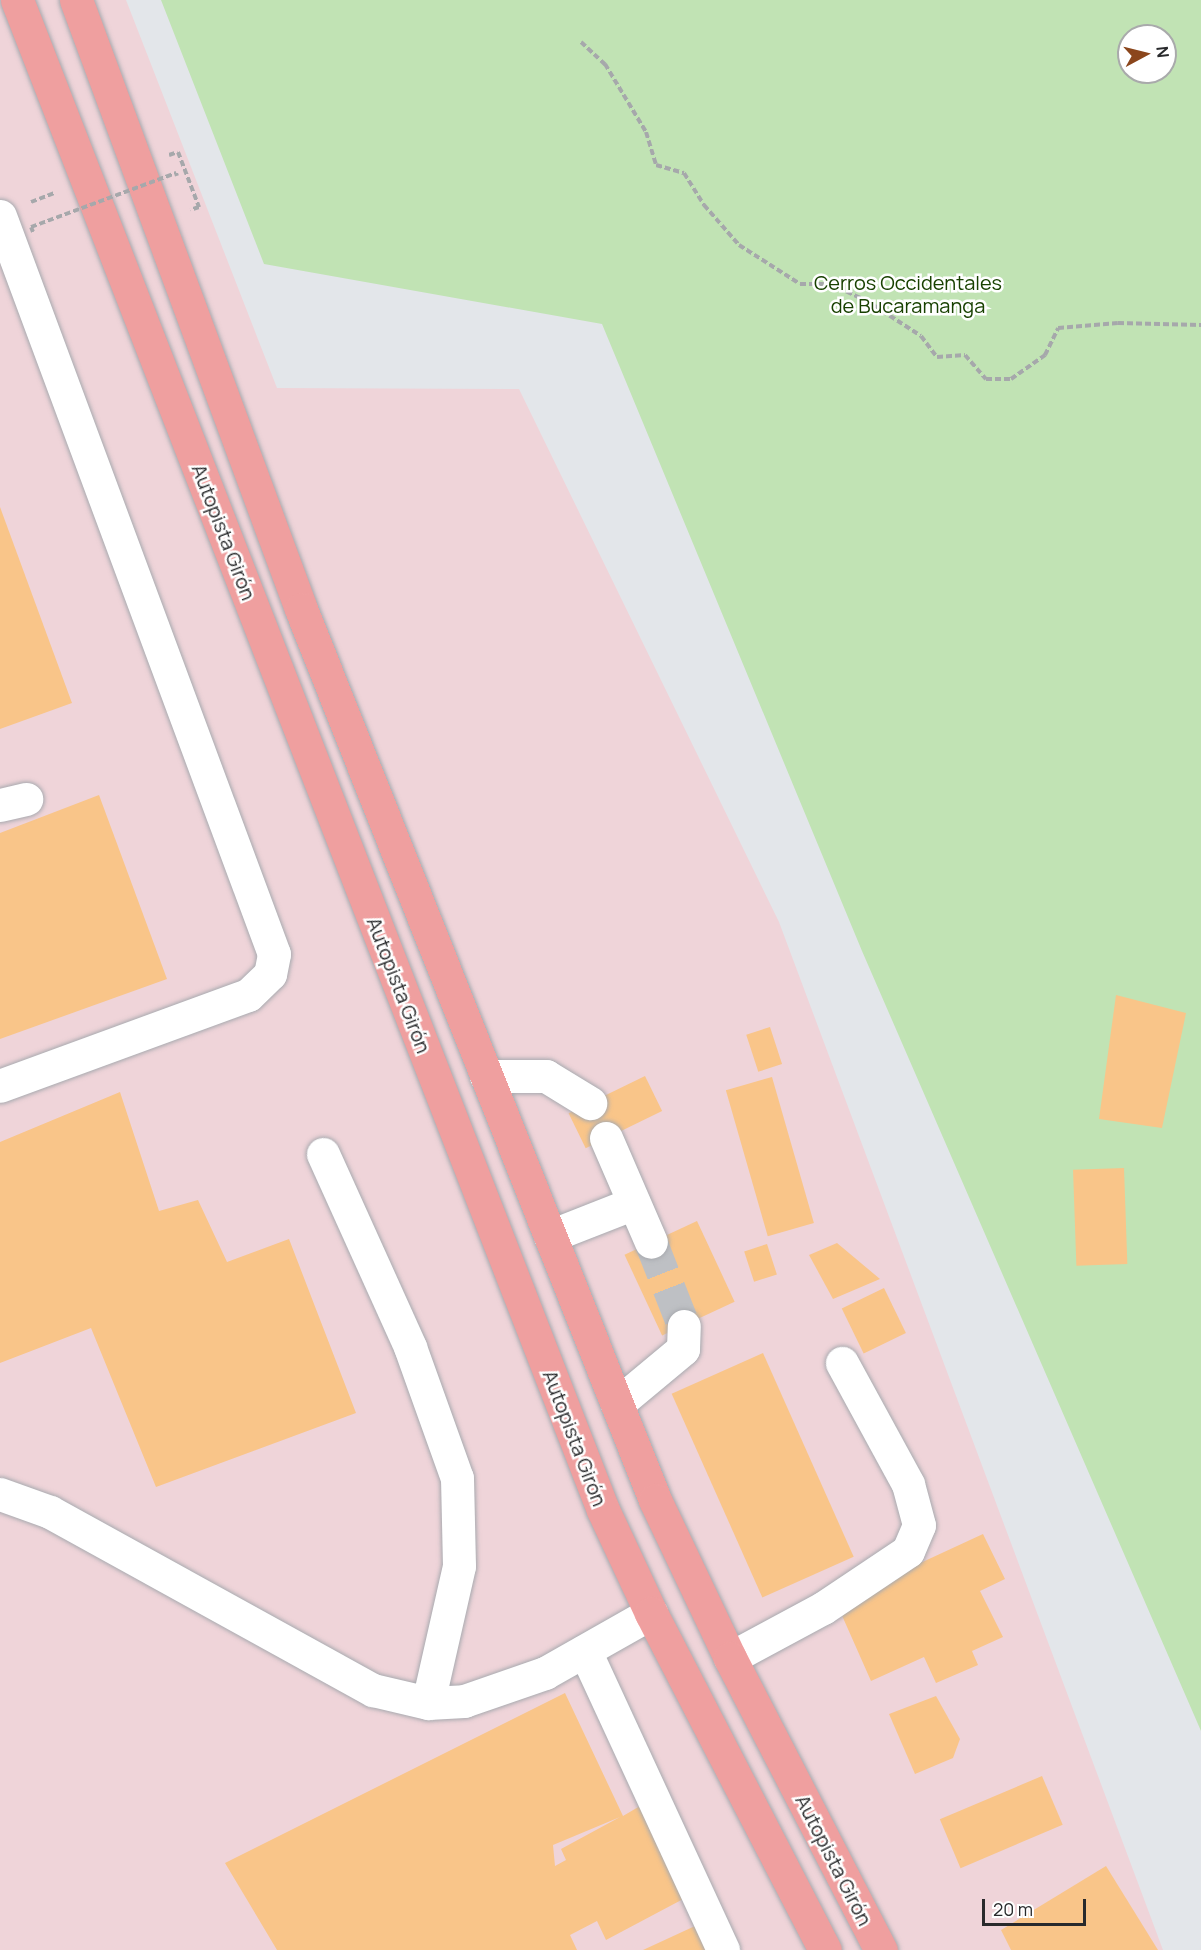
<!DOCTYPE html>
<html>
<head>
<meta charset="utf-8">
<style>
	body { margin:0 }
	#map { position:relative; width:1201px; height:1950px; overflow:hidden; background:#e3e6ea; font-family:Manrope,sans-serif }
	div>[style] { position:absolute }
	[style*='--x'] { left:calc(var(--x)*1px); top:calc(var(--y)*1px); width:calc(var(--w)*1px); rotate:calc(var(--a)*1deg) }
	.industrial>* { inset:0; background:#efd4d9 }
	.green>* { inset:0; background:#c1e3b4 }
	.building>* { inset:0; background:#f9c589; transform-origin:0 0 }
	.minor-tunnel>* { height:33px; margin-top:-16.5px; transform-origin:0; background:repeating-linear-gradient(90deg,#bec0c4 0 33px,transparent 0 49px) }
	.path>* { height:4px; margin-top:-2px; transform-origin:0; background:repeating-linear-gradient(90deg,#a6a8ab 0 6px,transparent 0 9px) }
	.roads { filter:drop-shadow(0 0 2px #a8aaaf) drop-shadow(0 0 2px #a8aaaf) }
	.minor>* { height:33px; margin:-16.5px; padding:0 16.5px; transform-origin:16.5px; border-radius:16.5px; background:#fff }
	.highway>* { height:33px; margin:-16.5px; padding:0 16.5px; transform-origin:16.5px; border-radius:16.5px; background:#ef9f9f }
	.path-bridge>* { height:4px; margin-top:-2px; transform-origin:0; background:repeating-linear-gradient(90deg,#a6a8ab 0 6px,transparent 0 9px) }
	span { translate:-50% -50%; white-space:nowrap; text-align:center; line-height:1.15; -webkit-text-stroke:5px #fff; paint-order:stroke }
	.park-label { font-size:20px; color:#184100 }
	.street-label { font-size:20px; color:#292a2c }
	.north { position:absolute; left:1117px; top:24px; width:60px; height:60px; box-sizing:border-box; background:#fff; border:2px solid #a9aaab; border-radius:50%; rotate:83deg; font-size:16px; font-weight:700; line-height:24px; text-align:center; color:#292a2c }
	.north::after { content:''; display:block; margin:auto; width:21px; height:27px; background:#8b461c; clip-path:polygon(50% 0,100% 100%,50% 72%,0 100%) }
	.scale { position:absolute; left:982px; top:1899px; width:104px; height:27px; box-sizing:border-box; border:3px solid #292a2c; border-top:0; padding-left:8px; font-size:18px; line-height:21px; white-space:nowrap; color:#292a2c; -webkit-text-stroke:4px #fff; paint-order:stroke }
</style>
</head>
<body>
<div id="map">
	<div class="industrial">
		<i style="clip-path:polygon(0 0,126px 0,277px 388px,519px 389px,779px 922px,1163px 1950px,0 1950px)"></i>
	</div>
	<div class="green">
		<i style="clip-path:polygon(evenodd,161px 0,1201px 0,1201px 1731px,862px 951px,602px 324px,264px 264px,161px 0,1129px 36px,1165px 36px,1165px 72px,1129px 72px,1129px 36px)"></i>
	</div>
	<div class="building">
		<i style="clip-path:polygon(0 507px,72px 703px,0 729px)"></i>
		<i style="clip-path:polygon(99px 795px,167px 979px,0 1039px,0 833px)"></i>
		<i style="clip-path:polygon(1116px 995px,1186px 1013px,1162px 1128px,1099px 1119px)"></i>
		<i style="left:770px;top:1027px;width:39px;height:25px;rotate:72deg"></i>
		<i style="left:645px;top:1076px;width:39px;height:85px;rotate:64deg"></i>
		<i style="left:772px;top:1077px;width:152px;height:48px;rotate:74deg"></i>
		<i style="clip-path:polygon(120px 1092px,159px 1211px,198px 1200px,227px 1262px,289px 1239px,356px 1413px,156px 1487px,91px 1328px,0 1363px,0 1142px)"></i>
		<i style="left:1124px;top:1168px;width:96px;height:51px;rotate:88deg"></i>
		<i style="left:697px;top:1221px;width:89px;height:80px;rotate:65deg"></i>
		<i style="clip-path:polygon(837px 1243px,880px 1279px,833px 1299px,809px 1255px)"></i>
		<i style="left:767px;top:1244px;width:32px;height:24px;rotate:72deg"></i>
		<i style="left:884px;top:1288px;width:50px;height:47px;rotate:64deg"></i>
		<i style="left:763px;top:1353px;width:223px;height:100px;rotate:66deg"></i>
		<i style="clip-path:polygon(983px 1534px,1005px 1579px,980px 1591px,1003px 1637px,972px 1651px,978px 1665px,936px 1683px,924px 1657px,871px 1681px,836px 1602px)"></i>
		<i style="clip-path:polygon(evenodd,565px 1693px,623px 1816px,640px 1806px,687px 1897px,606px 1940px,597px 1921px,570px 1935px,577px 1950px,277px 1950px,225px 1863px,565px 1693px,620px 1817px,561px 1849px,566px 1860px,555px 1866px,553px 1845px,620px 1817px)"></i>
		<i style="clip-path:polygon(936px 1696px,960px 1739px,953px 1758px,915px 1774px,889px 1714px)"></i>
		<i style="left:1042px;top:1776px;width:53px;height:111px;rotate:67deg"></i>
		<i style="clip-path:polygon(1106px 1866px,1158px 1950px,1011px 1950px,1001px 1930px)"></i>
		<i style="clip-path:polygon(695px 1926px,707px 1950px,643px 1950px)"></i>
	</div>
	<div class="minor-tunnel">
		<i style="--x:651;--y:1242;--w:90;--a:68.6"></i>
	</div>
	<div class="path">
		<i style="--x:581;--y:42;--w:33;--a:43"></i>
		<i style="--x:605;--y:64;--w:79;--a:58.9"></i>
		<i style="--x:646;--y:132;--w:34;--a:73"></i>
		<i style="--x:656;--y:165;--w:29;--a:16"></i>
		<i style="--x:684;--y:173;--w:38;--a:58"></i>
		<i style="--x:704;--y:205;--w:53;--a:48.8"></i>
		<i style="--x:739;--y:245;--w:72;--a:32.6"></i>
		<i style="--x:800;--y:284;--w:30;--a:0"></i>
		<i style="--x:830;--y:284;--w:41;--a:24.7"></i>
		<i style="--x:867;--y:301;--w:64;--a:32.9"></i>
		<i style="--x:921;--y:336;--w:26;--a:53"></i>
		<i style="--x:937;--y:357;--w:28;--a:-4"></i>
		<i style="--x:965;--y:355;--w:32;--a:49"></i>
		<i style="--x:986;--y:379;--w:25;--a:0"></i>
		<i style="--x:1011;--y:379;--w:42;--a:-35.2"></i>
		<i style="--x:1045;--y:355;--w:30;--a:-64"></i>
		<i style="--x:1058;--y:328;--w:60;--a:-4.8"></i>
		<i style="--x:1118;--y:323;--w:83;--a:1.4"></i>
		<i style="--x:169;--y:155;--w:9;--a:-18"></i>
		<i style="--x:178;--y:152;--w:59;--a:69.1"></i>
		<i style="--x:199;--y:207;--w:9;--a:162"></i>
		<i style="--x:31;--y:202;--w:26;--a:-21"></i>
	</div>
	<div class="roads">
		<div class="minor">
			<i style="--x:0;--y:216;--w:787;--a:69.63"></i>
			<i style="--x:274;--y:954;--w:20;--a:101"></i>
			<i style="--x:270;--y:974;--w:30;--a:136"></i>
			<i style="--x:248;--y:995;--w:264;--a:159.9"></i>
			<i style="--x:0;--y:805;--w:27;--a:-13"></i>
			<i style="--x:486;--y:1076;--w:60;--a:0"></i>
			<i style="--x:546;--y:1076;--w:52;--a:31.5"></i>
			<i style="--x:606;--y:1138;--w:113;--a:66.6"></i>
			<i style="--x:323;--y:1154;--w:212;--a:65.7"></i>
			<i style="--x:410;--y:1347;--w:139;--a:70.3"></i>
			<i style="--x:457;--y:1478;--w:88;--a:88.7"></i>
			<i style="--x:459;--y:1566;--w:140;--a:102.8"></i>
			<i style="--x:428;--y:1703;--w:36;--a:-3"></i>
			<i style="--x:464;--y:1701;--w:86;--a:-19.1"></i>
			<i style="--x:545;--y:1673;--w:122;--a:-29.5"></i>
			<i style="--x:550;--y:1236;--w:90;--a:-21.4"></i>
			<i style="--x:617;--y:1404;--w:86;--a:-39.8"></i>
			<i style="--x:683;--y:1349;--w:23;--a:-88"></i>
			<i style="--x:0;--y:1494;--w:53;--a:19.8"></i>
			<i style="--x:50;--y:1512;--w:369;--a:28.9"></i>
			<i style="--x:373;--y:1690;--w:57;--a:13.3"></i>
			<i style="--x:585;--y:1651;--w:329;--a:65.2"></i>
			<i style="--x:730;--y:1658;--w:106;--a:-28.3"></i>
			<i style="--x:823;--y:1608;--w:102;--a:-33.8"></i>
			<i style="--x:908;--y:1551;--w:28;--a:-67"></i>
			<i style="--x:919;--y:1525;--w:42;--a:-105"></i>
			<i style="--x:908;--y:1484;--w:138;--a:-118.6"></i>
		</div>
		<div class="highway">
			<i style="--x:17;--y:0;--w:1620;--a:68.79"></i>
			<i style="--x:603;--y:1510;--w:114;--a:65"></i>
			<i style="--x:651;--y:1613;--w:379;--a:62.7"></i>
			<i style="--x:76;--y:0;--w:649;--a:69.72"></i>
			<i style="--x:301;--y:609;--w:959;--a:68.33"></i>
			<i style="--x:655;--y:1500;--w:175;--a:64.6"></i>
			<i style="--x:730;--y:1658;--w:329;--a:62.7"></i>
		</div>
	</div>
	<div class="path-bridge">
		<i style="--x:33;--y:232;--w:5;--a:-112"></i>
		<i style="--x:31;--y:227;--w:155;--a:-20.4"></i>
		<i style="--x:176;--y:173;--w:3;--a:72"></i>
	</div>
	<div class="park-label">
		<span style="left:908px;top:294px">Cerros Occidentales<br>de Bucaramanga</span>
	</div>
	<div class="street-label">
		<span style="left:224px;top:532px;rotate:69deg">Autopista Girón</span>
		<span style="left:399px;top:985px;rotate:69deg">Autopista Girón</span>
		<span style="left:575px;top:1438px;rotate:69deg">Autopista Girón</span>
		<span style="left:834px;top:1860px;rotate:63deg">Autopista Girón</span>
	</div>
	<div class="north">N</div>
	<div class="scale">20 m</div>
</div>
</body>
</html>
